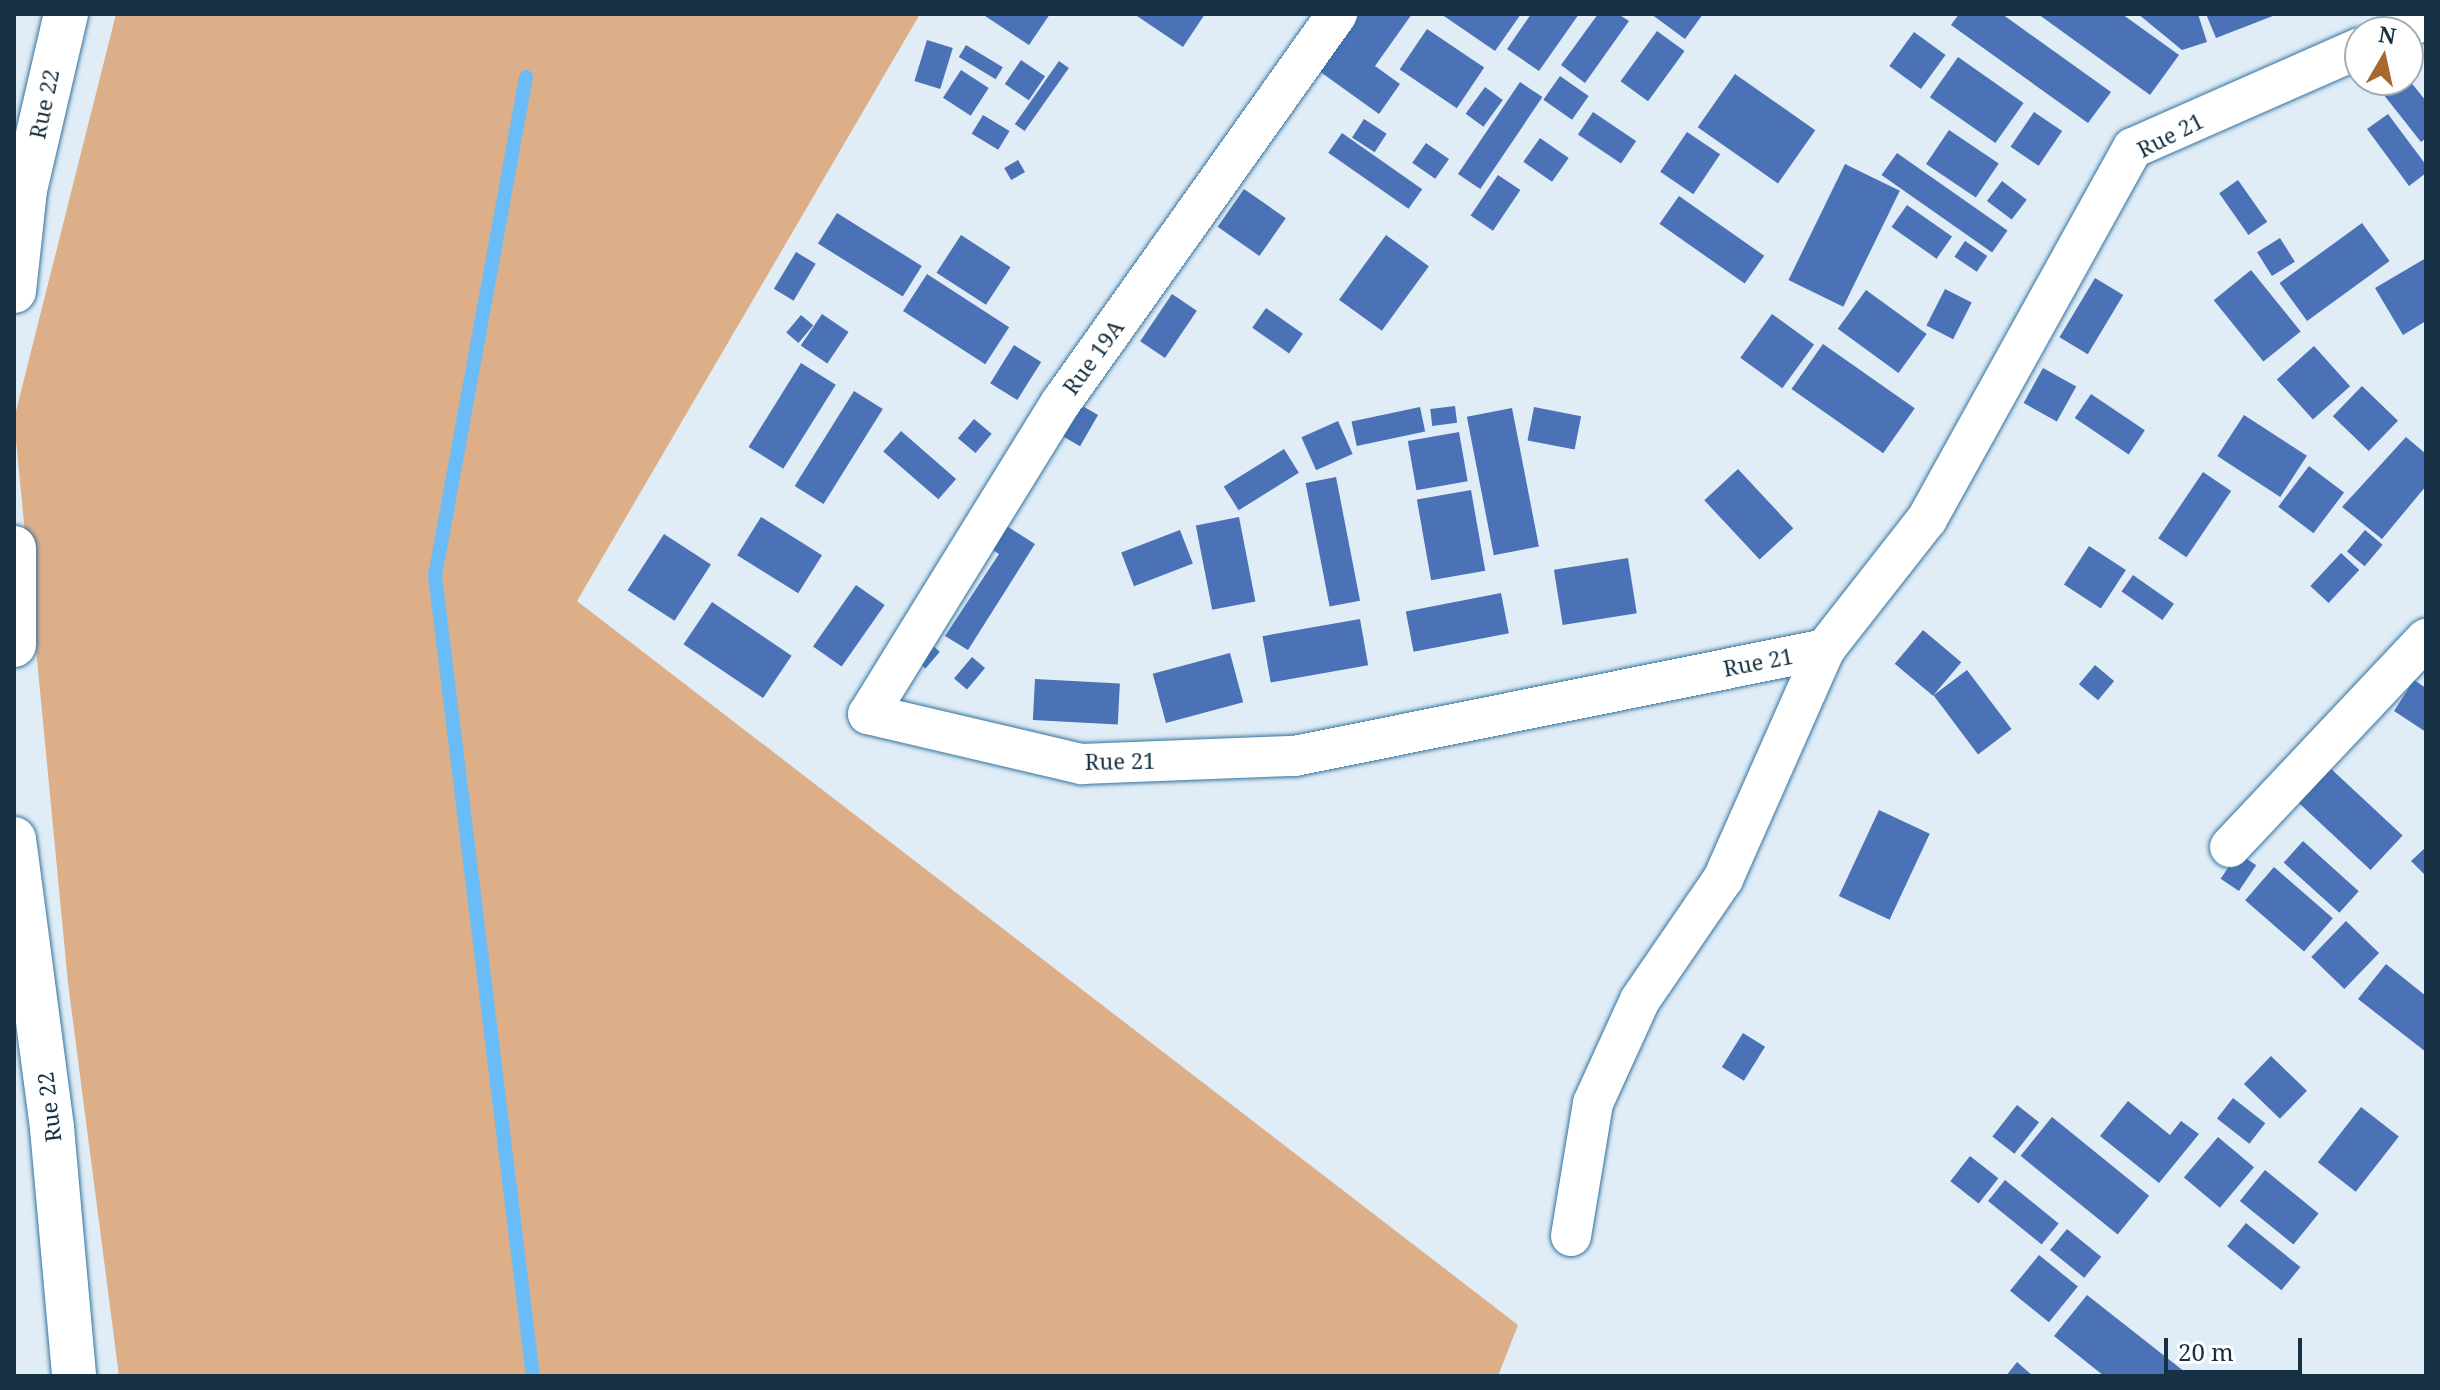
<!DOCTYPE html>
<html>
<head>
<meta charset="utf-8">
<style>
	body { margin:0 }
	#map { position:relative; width:2440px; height:1390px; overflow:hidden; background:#e0edf7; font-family:"Noto Serif",serif }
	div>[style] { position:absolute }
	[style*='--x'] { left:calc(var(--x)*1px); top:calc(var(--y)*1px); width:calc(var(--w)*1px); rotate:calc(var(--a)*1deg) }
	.green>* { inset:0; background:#ddaf89 }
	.stream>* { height:14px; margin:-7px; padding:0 7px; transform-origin:7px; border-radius:7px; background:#69bcf7 }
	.building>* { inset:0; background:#4b72b7; transform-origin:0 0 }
	.roads { filter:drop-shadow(0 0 2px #34739f) drop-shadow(0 0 2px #34739f) }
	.street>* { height:40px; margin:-20px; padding:0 20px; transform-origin:20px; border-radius:20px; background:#fff }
	.secondary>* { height:44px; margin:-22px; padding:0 22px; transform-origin:22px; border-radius:22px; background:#fff }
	span { translate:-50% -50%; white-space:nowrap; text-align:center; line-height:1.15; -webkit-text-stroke:8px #fff; paint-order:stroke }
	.street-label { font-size:22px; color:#163143 }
	.frame { position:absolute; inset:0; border:16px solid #163143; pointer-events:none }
	.north { position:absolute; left:2344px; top:16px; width:80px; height:80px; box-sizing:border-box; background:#fff; border:2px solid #a2adb4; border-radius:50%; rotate:9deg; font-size:22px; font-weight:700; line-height:32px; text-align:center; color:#163143 }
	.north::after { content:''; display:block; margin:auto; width:28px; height:36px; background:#a7692e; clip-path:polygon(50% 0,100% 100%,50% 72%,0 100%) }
	.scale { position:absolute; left:2164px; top:1338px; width:138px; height:36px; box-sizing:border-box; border:4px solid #163143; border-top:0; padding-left:10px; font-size:24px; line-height:28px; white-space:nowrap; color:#163143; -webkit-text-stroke:6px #fff; paint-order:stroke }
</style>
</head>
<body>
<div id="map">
	<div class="green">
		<i style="clip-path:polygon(116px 14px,920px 14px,577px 601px,1518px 1325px,1498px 1376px,119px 1376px,68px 983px,14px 419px)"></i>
	</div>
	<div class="stream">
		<i style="--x:526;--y:77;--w:507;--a:100.34"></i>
		<i style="--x:435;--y:576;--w:806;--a:83.02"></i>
	</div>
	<div class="building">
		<i style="clip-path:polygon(982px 14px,1050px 14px,1029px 45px)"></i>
		<i style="clip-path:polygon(1134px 14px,1205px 14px,1183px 47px)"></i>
		<i style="clip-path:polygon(1359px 14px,1412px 14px,1375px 66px,1400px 84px,1379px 114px,1319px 71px)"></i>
		<i style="clip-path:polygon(1441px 14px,1521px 14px,1495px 51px)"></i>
		<i style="clip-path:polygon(1531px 14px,1579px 14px,1539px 71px,1507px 49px)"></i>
		<i style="clip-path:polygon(1598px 14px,1618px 14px,1629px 21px,1585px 83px,1561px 65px)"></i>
		<i style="clip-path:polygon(1651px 14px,1703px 14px,1685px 39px)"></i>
		<i style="clip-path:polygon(1959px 14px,2002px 14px,2111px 92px,2088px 123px,1951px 25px)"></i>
		<i style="clip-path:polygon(2038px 14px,2122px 14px,2179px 55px,2150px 95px)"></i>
		<i style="clip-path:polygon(2138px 14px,2198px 14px,2207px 42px,2182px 50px)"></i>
		<i style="clip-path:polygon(2206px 14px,2278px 14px,2216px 38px)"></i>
		<i style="left:1427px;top:29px;width:69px;height:49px;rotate:34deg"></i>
		<i style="left:1657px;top:31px;width:34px;height:62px;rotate:36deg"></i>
		<i style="left:1914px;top:32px;width:39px;height:42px;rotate:36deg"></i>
		<i style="left:927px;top:40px;width:27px;height:43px;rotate:17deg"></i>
		<i style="left:966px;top:45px;width:43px;height:14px;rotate:31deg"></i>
		<i style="left:1958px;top:57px;width:80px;height:49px;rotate:35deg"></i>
		<i style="left:1021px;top:60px;width:29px;height:29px;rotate:34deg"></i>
		<i style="left:1059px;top:61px;width:12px;height:77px;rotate:35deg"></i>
		<i style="left:961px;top:70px;width:33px;height:33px;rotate:33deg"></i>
		<i style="left:1735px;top:74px;width:98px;height:65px;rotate:35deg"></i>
		<i style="left:1560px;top:76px;width:35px;height:29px;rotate:35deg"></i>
		<i style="clip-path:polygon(2382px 80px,2409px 80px,2426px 101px,2426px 138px,2421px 142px,2376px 85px)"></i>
		<i style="left:1520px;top:82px;width:27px;height:111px;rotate:34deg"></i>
		<i style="left:1485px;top:87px;width:22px;height:33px;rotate:36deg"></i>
		<i style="left:1593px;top:112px;width:52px;height:27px;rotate:34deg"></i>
		<i style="left:2034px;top:112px;width:34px;height:42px;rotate:34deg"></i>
		<i style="clip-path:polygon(2388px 114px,2426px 165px,2426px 173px,2409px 186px,2367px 129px)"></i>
		<i style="left:983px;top:115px;width:31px;height:22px;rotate:31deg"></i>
		<i style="left:1364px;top:119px;width:27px;height:22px;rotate:33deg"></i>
		<i style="left:1949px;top:130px;width:60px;height:41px;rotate:34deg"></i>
		<i style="left:1687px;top:132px;width:40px;height:48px;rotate:34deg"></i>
		<i style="left:1342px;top:133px;width:98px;height:24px;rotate:35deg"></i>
		<i style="left:1540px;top:138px;width:35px;height:29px;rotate:35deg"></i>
		<i style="left:1426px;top:143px;width:28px;height:24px;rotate:35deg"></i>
		<i style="left:1897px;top:153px;width:135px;height:27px;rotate:35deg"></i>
		<i style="left:1018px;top:160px;width:14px;height:16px;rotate:60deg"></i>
		<i style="left:1845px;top:164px;width:61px;height:129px;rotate:26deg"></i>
		<i style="left:1498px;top:175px;width:27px;height:49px;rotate:34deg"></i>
		<i style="left:2238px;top:180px;width:51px;height:23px;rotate:55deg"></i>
		<i style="left:2002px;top:181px;width:31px;height:25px;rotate:37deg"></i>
		<i style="left:1244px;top:189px;width:51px;height:46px;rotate:35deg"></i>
		<i style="left:1679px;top:196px;width:104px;height:34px;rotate:35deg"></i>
		<i style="left:1907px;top:205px;width:55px;height:27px;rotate:35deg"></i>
		<i style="left:837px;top:213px;width:100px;height:36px;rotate:32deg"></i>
		<i style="left:2362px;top:223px;width:47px;height:102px;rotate:54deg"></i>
		<i style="left:961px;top:235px;width:59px;height:45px;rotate:33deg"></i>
		<i style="left:1386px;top:235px;width:53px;height:80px;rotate:36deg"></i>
		<i style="left:2280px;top:238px;width:28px;height:27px;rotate:58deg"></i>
		<i style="left:1965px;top:241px;width:27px;height:19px;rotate:34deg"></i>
		<i style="left:796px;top:252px;width:23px;height:43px;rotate:31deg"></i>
		<i style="clip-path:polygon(2426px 258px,2426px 321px,2403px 335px,2375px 288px)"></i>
		<i style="left:2251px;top:270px;width:79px;height:48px;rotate:51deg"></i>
		<i style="left:927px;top:274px;width:98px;height:44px;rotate:33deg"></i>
		<i style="left:2095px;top:278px;width:33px;height:69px;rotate:31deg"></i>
		<i style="left:1945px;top:289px;width:30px;height:41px;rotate:27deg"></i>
		<i style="left:1866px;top:290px;width:75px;height:48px;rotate:36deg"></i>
		<i style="left:1172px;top:294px;width:30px;height:57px;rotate:34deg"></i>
		<i style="left:1266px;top:308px;width:45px;height:24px;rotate:35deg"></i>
		<i style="left:822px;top:314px;width:32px;height:38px;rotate:34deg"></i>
		<i style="left:1772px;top:314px;width:52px;height:54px;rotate:36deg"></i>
		<i style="left:801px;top:315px;width:16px;height:23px;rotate:40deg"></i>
		<i style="left:1823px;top:344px;width:112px;height:55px;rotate:35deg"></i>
		<i style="left:1014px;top:345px;width:32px;height:45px;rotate:32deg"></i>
		<i style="left:2314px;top:346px;width:54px;height:50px;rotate:48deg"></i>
		<i style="left:801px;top:363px;width:41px;height:99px;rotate:32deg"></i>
		<i style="left:2043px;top:368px;width:38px;height:40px;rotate:29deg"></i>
		<i style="left:2362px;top:386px;width:50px;height:42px;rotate:44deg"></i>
		<i style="left:854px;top:391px;width:34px;height:112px;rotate:32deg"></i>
		<i style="left:2091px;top:394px;width:65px;height:29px;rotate:34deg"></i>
		<i style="left:1079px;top:404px;width:22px;height:36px;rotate:30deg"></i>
		<i style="left:1455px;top:406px;width:17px;height:25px;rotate:83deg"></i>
		<i style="left:1420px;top:407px;width:25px;height:70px;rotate:78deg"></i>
		<i style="left:1534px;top:407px;width:48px;height:34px;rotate:11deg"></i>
		<i style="left:1512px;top:408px;width:141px;height:46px;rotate:79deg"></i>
		<i style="left:2244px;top:415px;width:75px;height:49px;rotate:33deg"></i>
		<i style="left:974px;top:419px;width:23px;height:25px;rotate:40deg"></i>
		<i style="left:1338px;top:421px;width:36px;height:40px;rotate:66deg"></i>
		<i style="left:901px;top:431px;width:73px;height:27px;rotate:41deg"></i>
		<i style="left:1459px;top:432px;width:50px;height:52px;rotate:80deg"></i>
		<i style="clip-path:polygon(2406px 437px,2426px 454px,2426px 486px,2382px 539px,2342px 507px)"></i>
		<i style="left:1284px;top:449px;width:28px;height:71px;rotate:58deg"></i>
		<i style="left:2309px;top:466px;width:44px;height:51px;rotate:37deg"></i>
		<i style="left:1738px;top:469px;width:81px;height:46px;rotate:47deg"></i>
		<i style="left:2203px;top:472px;width:34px;height:80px;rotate:34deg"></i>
		<i style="left:1336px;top:477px;width:126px;height:31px;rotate:79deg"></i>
		<i style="left:1471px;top:490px;width:82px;height:55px;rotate:80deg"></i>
		<i style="left:761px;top:517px;width:72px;height:45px;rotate:32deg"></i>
		<i style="left:1239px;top:517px;width:86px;height:44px;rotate:79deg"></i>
		<i style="clip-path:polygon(1002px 523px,1035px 544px,968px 650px,945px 636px,999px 554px,987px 546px)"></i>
		<i style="left:1180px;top:530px;width:36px;height:63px;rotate:69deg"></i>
		<i style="left:2365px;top:530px;width:23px;height:28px;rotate:40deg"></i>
		<i style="left:664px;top:534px;width:56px;height:67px;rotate:33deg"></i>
		<i style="left:2089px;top:546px;width:44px;height:46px;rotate:33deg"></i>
		<i style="left:2341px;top:553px;width:25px;height:45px;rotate:43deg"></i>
		<i style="left:1628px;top:558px;width:56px;height:75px;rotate:81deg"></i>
		<i style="left:2133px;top:575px;width:50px;height:20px;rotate:35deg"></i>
		<i style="left:856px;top:585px;width:35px;height:75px;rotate:35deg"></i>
		<i style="left:1501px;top:593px;width:41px;height:97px;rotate:79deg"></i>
		<i style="left:712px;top:602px;width:96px;height:51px;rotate:34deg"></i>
		<i style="left:1360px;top:619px;width:47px;height:99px;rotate:80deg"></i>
		<i style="left:1923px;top:630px;width:50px;height:44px;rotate:40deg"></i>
		<i style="left:924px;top:638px;width:21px;height:22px;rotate:41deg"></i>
		<i style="left:1230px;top:653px;width:51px;height:80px;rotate:75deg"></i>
		<i style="left:972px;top:657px;width:17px;height:28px;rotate:40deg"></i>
		<i style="left:2095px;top:665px;width:25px;height:25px;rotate:40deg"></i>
		<i style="left:1967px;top:670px;width:74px;height:42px;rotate:53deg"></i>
		<i style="left:1035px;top:679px;width:85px;height:41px;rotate:3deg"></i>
		<i style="clip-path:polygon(2414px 680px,2426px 688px,2426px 732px,2394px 711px)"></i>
		<i style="left:2328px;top:766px;width:102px;height:47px;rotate:43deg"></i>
		<i style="left:1879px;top:810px;width:56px;height:95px;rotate:25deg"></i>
		<i style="left:2303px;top:841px;width:75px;height:29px;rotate:42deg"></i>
		<i style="clip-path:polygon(2426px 847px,2426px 876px,2411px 861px)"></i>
		<i style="left:2238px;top:853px;width:22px;height:31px;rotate:34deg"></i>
		<i style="left:2274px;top:867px;width:78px;height:44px;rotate:41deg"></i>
		<i style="left:2346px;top:921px;width:46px;height:50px;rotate:44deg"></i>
		<i style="clip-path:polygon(2386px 964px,2426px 996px,2426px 1052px,2358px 999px)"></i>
		<i style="left:1743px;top:1033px;width:26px;height:40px;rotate:32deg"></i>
		<i style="left:2271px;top:1056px;width:50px;height:39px;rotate:44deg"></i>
		<i style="left:2233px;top:1098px;width:41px;height:26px;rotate:38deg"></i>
		<i style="clip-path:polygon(2128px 1101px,2170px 1135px,2181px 1121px,2199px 1134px,2159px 1183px,2100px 1136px)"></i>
		<i style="left:2017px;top:1105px;width:28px;height:40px;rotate:38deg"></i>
		<i style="left:2361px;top:1107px;width:48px;height:70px;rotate:38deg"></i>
		<i style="left:2052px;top:1117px;width:125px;height:50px;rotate:39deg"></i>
		<i style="left:2218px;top:1137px;width:47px;height:53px;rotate:40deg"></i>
		<i style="left:1970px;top:1156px;width:36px;height:32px;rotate:38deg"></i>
		<i style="left:2265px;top:1170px;width:69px;height:40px;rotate:39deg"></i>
		<i style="left:2005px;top:1180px;width:69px;height:27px;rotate:39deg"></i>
		<i style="left:2246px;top:1223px;width:70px;height:30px;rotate:39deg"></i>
		<i style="left:2067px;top:1229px;width:44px;height:27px;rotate:39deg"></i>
		<i style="left:2039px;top:1255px;width:50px;height:46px;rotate:39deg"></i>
		<i style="clip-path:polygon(2087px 1295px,2190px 1376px,2104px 1376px,2054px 1336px)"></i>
		<i style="clip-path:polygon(2017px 1362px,2033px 1376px,2006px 1376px)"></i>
	</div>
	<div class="roads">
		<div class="street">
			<i style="--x:1337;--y:14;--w:476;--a:125.4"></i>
			<i style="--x:1061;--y:402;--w:367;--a:121.7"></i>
			<i style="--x:868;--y:714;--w:220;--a:13.2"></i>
			<i style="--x:1082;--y:764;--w:213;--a:-2.2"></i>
			<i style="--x:1295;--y:756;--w:541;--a:-11.41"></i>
			<i style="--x:1825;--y:649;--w:165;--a:-51.9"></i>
			<i style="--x:1927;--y:519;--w:424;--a:-61"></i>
			<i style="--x:2133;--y:148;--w:248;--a:-23.8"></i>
			<i style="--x:2396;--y:32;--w:33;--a:-23"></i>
			<i style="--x:2230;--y:847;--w:286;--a:-46.7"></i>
			<i style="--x:1571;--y:1236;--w:135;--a:-80.6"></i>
			<i style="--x:1593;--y:1103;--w:113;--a:-65.5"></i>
			<i style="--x:1640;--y:1000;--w:147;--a:-55.6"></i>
			<i style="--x:1723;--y:879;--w:252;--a:-66.1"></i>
		</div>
		<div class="secondary">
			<i style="--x:14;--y:291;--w:102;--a:-83.8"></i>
			<i style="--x:25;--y:190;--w:181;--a:-76.9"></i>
			<i style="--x:14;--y:548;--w:97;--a:90"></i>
			<i style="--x:14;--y:839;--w:291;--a:82.5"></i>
			<i style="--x:52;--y:1128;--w:249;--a:84.9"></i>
		</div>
	</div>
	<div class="street-label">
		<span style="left:44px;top:104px;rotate:-78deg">Rue 22</span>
		<span style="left:2170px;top:135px;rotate:-27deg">Rue 21</span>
		<span style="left:1093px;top:357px;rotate:-54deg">Rue 19A</span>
		<span style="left:1758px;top:662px;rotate:-11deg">Rue 21</span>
		<span style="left:1120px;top:761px;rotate:-1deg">Rue 21</span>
		<span style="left:49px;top:1107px;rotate:-97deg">Rue 22</span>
	</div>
	<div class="frame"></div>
	<div class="north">N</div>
	<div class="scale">20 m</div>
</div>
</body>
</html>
